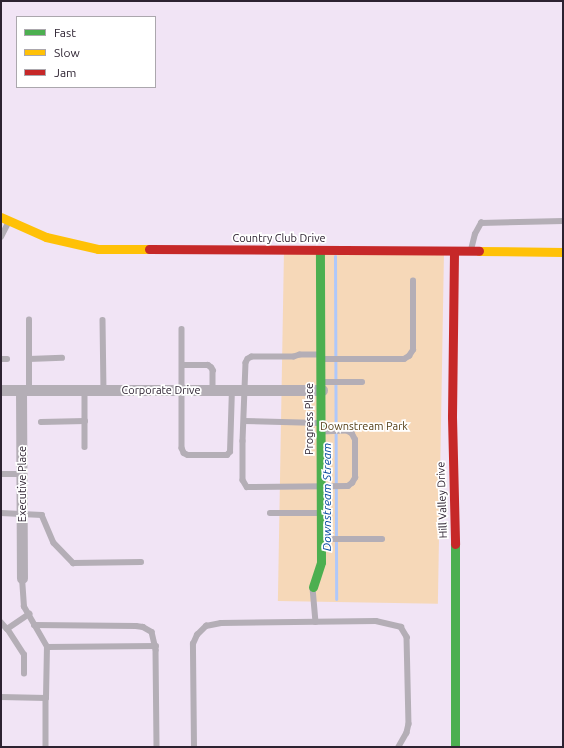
<!DOCTYPE html>
<html>
<head>
<meta charset="utf-8">
<style>
	body { margin:0 }
	#map { position:relative; width:564px; height:748px; overflow:hidden; background:#f1e4f5; font-family:Ubuntu,sans-serif }
	div>[style] { position:absolute }
	[style*='--x'] { left:calc(var(--x)*1px); top:calc(var(--y)*1px); width:calc(var(--w)*1px); rotate:calc(var(--a)*1deg) }
	.green>* { inset:0; background:#f6d8b8; transform-origin:0 0 }
	.stream>* { height:3px; margin:-1.5px; padding:0 1.5px; transform-origin:1.5px; border-radius:1.5px; background:#afc8fa }
	.lane>* { height:5.5px; margin:-2.75px; padding:0 2.75px; transform-origin:2.75px; border-radius:2.75px; background:#b4aeb6 }
	.street>* { height:11px; margin:-5.5px; padding:0 5.5px; transform-origin:5.5px; border-radius:5.5px; background:#b4aeb6 }
	.fast>* { height:9px; margin:-4.5px; padding:0 4.5px; transform-origin:4.5px; border-radius:4.5px; background:#4caf50 }
	.slow>* { height:9px; margin:-4.5px; padding:0 4.5px; transform-origin:4.5px; border-radius:4.5px; background:#ffc107 }
	.jam>* { height:9px; margin:-4.5px; padding:0 4.5px; transform-origin:4.5px; border-radius:4.5px; background:#c62828 }
	span { translate:-50% -50%; white-space:nowrap; text-align:center; line-height:1.15; -webkit-text-stroke:3.5px #fff; paint-order:stroke }
	.street-label { font-size:11px; color:#2d2231 }
	.park-label { font-size:11px; color:#57411a }
	.water-label { font-size:12px; color:#01459e; font-style:italic }
	.frame { position:absolute; inset:0; border:2px solid #2d2231; pointer-events:none }
	.legend { position:absolute; left:16px; top:16px; width:140px; height:72px; box-sizing:border-box; background:#fff; border:1px solid #aba7ad; margin:0; padding:5px 7px; list-style:none; font-size:12px; color:#2d2231 }
	.legend li { display:flex; align-items:center; gap:8px; height:20px }
	.legend b { width:20px; border:1px solid #aba7ad }
</style>
</head>
<body>
<div id="map">
	<div class="green">
		<i style="left:284px;top:250px;width:160px;height:351px;rotate:1deg"></i>
	</div>
	<div class="stream">
		<i style="--x:335;--y:256;--w:343;--a:89.8"></i>
	</div>
	<div class="lane">
		<i style="--x:1;--y:237;--w:18;--a:-63"></i>
		<i style="--x:471;--y:250;--w:16;--a:-76"></i>
		<i style="--x:475;--y:234;--w:13;--a:-61"></i>
		<i style="--x:481;--y:223;--w:82;--a:-1.4"></i>
		<i style="--x:103;--y:320;--w:70;--a:89.2"></i>
		<i style="--x:182;--y:329;--w:119;--a:90"></i>
		<i style="--x:182;--y:448;--w:5;--a:68"></i>
		<i style="--x:184;--y:453;--w:4;--a:27"></i>
		<i style="--x:188;--y:455;--w:39;--a:0"></i>
		<i style="--x:227;--y:455;--w:4;--a:-45"></i>
		<i style="--x:230;--y:452;--w:62;--a:-88.2"></i>
		<i style="--x:319;--y:355;--w:19;--a:180"></i>
		<i style="--x:300;--y:355;--w:6;--a:162"></i>
		<i style="--x:294;--y:357;--w:42;--a:180"></i>
		<i style="--x:252;--y:357;--w:4;--a:153"></i>
		<i style="--x:248;--y:359;--w:4;--a:117"></i>
		<i style="--x:246;--y:363;--w:78;--a:92.2"></i>
		<i style="--x:243;--y:441;--w:39;--a:90"></i>
		<i style="--x:243;--y:480;--w:8;--a:60"></i>
		<i style="--x:247;--y:487;--w:101;--a:-0.6"></i>
		<i style="--x:348;--y:486;--w:5;--a:-37"></i>
		<i style="--x:352;--y:483;--w:6;--a:-59"></i>
		<i style="--x:355;--y:478;--w:38;--a:-90"></i>
		<i style="--x:355;--y:440;--w:7;--a:-117"></i>
		<i style="--x:352;--y:434;--w:6;--a:-149"></i>
		<i style="--x:347;--y:431;--w:26;--a:178"></i>
		<i style="--x:1;--y:359;--w:6;--a:0"></i>
		<i style="--x:29;--y:359;--w:33;--a:-2"></i>
		<i style="--x:322;--y:359;--w:82;--a:0"></i>
		<i style="--x:404;--y:359;--w:6;--a:-31"></i>
		<i style="--x:409;--y:356;--w:7;--a:-56"></i>
		<i style="--x:413;--y:350;--w:69;--a:-90"></i>
		<i style="--x:183;--y:365;--w:25;--a:0"></i>
		<i style="--x:208;--y:365;--w:4;--a:34"></i>
		<i style="--x:211;--y:367;--w:4;--a:56"></i>
		<i style="--x:213;--y:370;--w:20;--a:90"></i>
		<i style="--x:323;--y:382;--w:39;--a:0"></i>
		<i style="--x:29;--y:390;--w:70;--a:-90"></i>
		<i style="--x:85;--y:390;--w:57;--a:90"></i>
		<i style="--x:244;--y:421;--w:75;--a:1.5"></i>
		<i style="--x:41;--y:422;--w:44;--a:-1.3"></i>
		<i style="--x:1;--y:474;--w:21;--a:0"></i>
		<i style="--x:1;--y:513;--w:41;--a:2.8"></i>
		<i style="--x:42;--y:515;--w:30;--a:67"></i>
		<i style="--x:54;--y:543;--w:28;--a:46"></i>
		<i style="--x:73;--y:563;--w:68;--a:-0.8"></i>
		<i style="--x:270;--y:513;--w:50;--a:0"></i>
		<i style="--x:322;--y:539;--w:60;--a:0"></i>
		<i style="--x:313;--y:588;--w:34;--a:85"></i>
		<i style="--x:1;--y:622;--w:9;--a:49"></i>
		<i style="--x:34;--y:625;--w:102;--a:0.6"></i>
		<i style="--x:136;--y:626;--w:7;--a:8"></i>
		<i style="--x:143;--y:627;--w:10;--a:29"></i>
		<i style="--x:152;--y:632;--w:18;--a:77"></i>
		<i style="--x:156;--y:650;--w:97;--a:89.4"></i>
		<i style="--x:47;--y:647;--w:109;--a:-0.5"></i>
		<i style="--x:24;--y:674;--w:19;--a:-90"></i>
		<i style="--x:24;--y:655;--w:31;--a:-123"></i>
		<i style="--x:7;--y:629;--w:27;--a:-34"></i>
		<i style="--x:1;--y:697;--w:45;--a:1.3"></i>
		<i style="--x:46;--y:698;--w:51;--a:-88.9"></i>
		<i style="--x:47;--y:647;--w:46;--a:-119.9"></i>
		<i style="--x:24;--y:607;--w:29;--a:-94"></i>
		<i style="--x:46;--y:698;--w:49;--a:90"></i>
		<i style="--x:194;--y:747;--w:103;--a:-90.6"></i>
		<i style="--x:193;--y:644;--w:10;--a:-66"></i>
		<i style="--x:197;--y:635;--w:13;--a:-45"></i>
		<i style="--x:206;--y:626;--w:15;--a:-11"></i>
		<i style="--x:221;--y:623;--w:155;--a:-0.7"></i>
		<i style="--x:376;--y:621;--w:26;--a:13"></i>
		<i style="--x:401;--y:627;--w:12;--a:59"></i>
		<i style="--x:407;--y:637;--w:87;--a:88.7"></i>
		<i style="--x:409;--y:724;--w:9;--a:103"></i>
		<i style="--x:407;--y:733;--w:16;--a:120"></i>
	</div>
	<div class="street">
		<i style="--x:1;--y:390;--w:321;--a:0"></i>
		<i style="--x:21;--y:390;--w:188;--a:89.7"></i>
	</div>
	<div class="fast">
		<i style="--x:455;--y:544;--w:203;--a:90"></i>
		<i style="--x:313;--y:587;--w:26;--a:-72"></i>
		<i style="--x:321;--y:562;--w:312;--a:-90.2"></i>
	</div>
	<div class="slow">
		<i style="--x:1;--y:217;--w:49;--a:24"></i>
		<i style="--x:46;--y:237;--w:53;--a:13"></i>
		<i style="--x:98;--y:249;--w:51;--a:0"></i>
		<i style="--x:479;--y:251;--w:84;--a:0.7"></i>
	</div>
	<div class="jam">
		<i style="--x:149;--y:249;--w:330;--a:0.3"></i>
		<i style="--x:454;--y:252;--w:165;--a:90.7"></i>
		<i style="--x:452;--y:417;--w:127;--a:88.6"></i>
	</div>
	<div class="street-label">
		<span style="left:279px;top:238px">Country Club Drive</span>
		<span style="left:161px;top:390px">Corporate Drive</span>
		<span style="left:309px;top:419px;rotate:-90deg">Progress Place</span>
		<span style="left:22px;top:484px;rotate:-90deg">Executive Place</span>
		<span style="left:442px;top:500px;rotate:-92deg">Hill Valley Drive</span>
	</div>
	<div class="park-label">
		<span style="left:364px;top:426px">Downstream Park</span>
	</div>
	<div class="water-label">
		<span style="left:327px;top:497px;rotate:-90deg">Downstream Stream</span>
	</div>
	<div class="frame"></div>
	<ul class="legend">
	<li><b style="height:5px;background:#4caf50"></b>Fast</li>
	<li><b style="height:5px;background:#ffc107"></b>Slow</li>
	<li><b style="height:5px;background:#c62828"></b>Jam</li>
	</ul>
</div>
</body>
</html>
